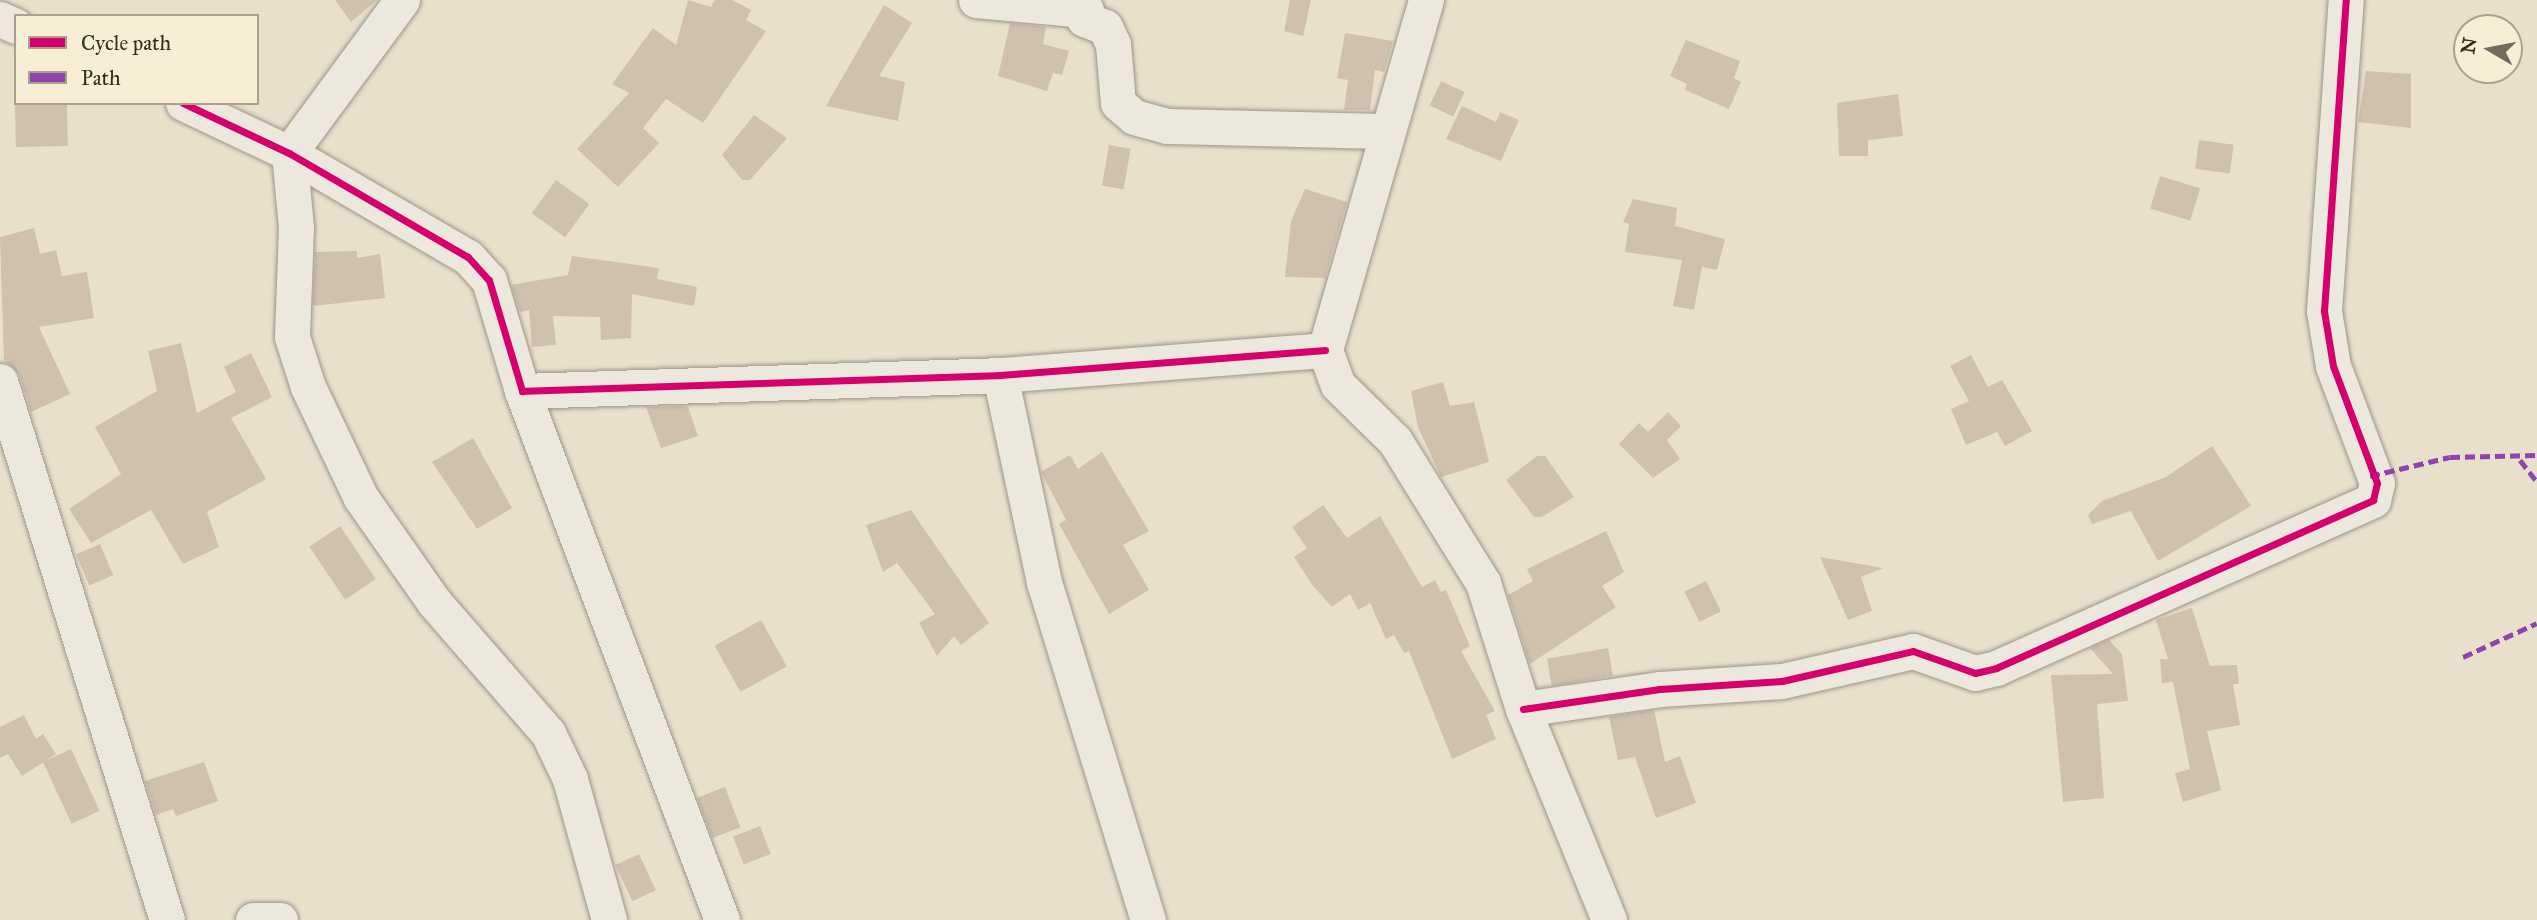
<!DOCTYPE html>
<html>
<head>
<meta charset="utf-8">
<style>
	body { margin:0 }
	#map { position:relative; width:2537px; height:920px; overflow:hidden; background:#e9e0cc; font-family:"IM FELL Great Primer",serif }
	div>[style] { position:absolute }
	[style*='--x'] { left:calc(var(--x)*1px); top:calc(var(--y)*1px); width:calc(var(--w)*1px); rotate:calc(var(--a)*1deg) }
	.building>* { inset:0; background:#d0c0ae; transform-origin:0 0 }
	.roads { filter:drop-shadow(0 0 2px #9b9589) drop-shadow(0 0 2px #9b9589) }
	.minor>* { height:35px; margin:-17.5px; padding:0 17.5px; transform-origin:17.5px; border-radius:17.5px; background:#ece8de }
	.quiet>* { height:5px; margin-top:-2.5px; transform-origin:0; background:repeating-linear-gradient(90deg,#8e44ad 0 10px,transparent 0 15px) }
	.cycleway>* { height:7px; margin:-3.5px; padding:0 3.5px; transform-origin:3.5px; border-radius:3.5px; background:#d6006c }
	span { translate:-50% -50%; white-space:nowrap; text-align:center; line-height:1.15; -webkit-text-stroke:6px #f8eed6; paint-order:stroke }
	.legend { position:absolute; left:14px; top:14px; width:245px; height:91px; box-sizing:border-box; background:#f8eed6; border:2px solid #aaa08e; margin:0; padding:9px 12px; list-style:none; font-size:21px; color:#352b21 }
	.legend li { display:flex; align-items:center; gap:14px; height:35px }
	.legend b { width:35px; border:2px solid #aaa08e }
	.north { position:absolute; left:2453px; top:14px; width:70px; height:70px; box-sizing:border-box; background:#f8eed6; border:2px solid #aaa08e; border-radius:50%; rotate:280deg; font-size:19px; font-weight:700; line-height:28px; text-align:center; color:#352b21 }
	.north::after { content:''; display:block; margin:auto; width:24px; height:32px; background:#746a5d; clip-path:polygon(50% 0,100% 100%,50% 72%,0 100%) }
</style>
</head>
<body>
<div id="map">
	<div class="building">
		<i style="clip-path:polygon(335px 0,377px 0,351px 22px)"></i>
		<i style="clip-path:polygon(688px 0,711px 7px,715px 0,732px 0,751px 10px,746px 20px,766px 31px,703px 123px,666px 99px,643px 128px,659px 143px,618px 187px,577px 149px,629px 93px,612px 84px,653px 28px,676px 45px)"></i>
		<i style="clip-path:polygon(1290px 0,1311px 0,1303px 36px,1284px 31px)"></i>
		<i style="clip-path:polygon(884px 5px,912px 23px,879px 76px,905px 82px,898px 121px,826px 106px)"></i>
		<i style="clip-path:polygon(1010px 23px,1046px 27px,1043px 44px,1069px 51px,1062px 75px,1053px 73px,1047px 91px,998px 76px)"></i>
		<i style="clip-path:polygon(1345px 33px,1393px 41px,1384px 72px,1375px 70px,1370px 110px,1344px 110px,1348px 80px,1337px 78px)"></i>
		<i style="clip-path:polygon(1686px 40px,1740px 61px,1734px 78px,1741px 82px,1729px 109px,1685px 90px,1687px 84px,1670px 76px)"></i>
		<i style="clip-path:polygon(2366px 71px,2411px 74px,2411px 128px,2358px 122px)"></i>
		<i style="left:1441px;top:81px;width:26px;height:27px;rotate:25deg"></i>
		<i style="clip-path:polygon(1898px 94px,1903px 136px,1868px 140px,1868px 156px,1839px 156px,1837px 103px)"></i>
		<i style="left:67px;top:103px;width:43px;height:52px;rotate:89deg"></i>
		<i style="clip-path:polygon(1462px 106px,1496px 122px,1500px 112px,1519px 120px,1501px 161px,1446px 139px)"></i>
		<i style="clip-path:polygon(754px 115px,787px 138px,750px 180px,742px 180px,722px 155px)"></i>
		<i style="left:2199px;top:140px;width:35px;height:29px;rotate:8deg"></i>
		<i style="left:1109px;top:145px;width:22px;height:41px;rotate:10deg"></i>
		<i style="left:2160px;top:176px;width:42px;height:34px;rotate:17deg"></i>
		<i style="left:556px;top:180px;width:41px;height:41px;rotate:36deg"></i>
		<i style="clip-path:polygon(1305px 189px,1347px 202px,1325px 278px,1285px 277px,1291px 221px)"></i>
		<i style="clip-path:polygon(1633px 199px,1677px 208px,1675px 226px,1725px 239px,1717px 270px,1702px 267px,1694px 310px,1673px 306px,1682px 260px,1625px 252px,1629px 224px,1623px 222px)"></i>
		<i style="clip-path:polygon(34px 228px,40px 254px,56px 250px,62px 276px,87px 272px,94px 318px,39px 327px,70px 394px,31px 412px,19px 374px,4px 360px,0 237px)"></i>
		<i style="clip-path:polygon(357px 251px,357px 258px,380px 254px,385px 298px,313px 306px,315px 252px)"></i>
		<i style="clip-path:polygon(572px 256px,659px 268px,657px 279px,697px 287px,694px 306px,632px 294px,631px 338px,601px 340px,600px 317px,553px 316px,556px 345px,532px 347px,529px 310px,520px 312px,511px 285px,568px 275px)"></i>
		<i style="clip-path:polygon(181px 343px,197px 413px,236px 392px,224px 367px,251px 353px,272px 397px,231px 418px,266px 479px,207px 512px,219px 547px,183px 564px,151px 510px,91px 543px,69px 509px,121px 474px,95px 427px,157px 391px,148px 351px)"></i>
		<i style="clip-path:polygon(1971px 355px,1988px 387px,2002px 380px,2032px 431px,2005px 446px,1997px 432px,1966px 445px,1951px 409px,1969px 401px,1950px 366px)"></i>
		<i style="clip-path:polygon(1443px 382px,1450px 406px,1474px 402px,1489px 462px,1441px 477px,1418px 427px,1411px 391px)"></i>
		<i style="clip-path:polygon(680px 406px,688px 407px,698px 436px,661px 448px,646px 407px)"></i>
		<i style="clip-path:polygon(1668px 412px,1681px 426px,1667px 440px,1680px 459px,1653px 478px,1619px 444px,1639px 423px,1648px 432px)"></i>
		<i style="clip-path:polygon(473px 438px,512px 508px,477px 529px,432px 462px)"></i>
		<i style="clip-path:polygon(2212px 446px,2251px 506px,2158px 561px,2131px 511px,2092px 524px,2088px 515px,2102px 501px,2166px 477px)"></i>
		<i style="clip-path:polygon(1102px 452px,1149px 531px,1123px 545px,1149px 590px,1109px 614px,1059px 524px,1066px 520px,1041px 472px,1070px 455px,1078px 469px)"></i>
		<i style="clip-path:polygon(1537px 456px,1545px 456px,1574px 497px,1542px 517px,1534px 517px,1506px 480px)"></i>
		<i style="clip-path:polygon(1323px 505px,1347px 538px,1380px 516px,1422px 587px,1435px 580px,1441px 592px,1446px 590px,1470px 646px,1461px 651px,1495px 711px,1486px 715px,1496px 739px,1452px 759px,1409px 651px,1404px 653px,1394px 635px,1386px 639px,1370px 603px,1358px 610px,1350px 594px,1332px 607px,1313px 586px,1294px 557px,1307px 548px,1292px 527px)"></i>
		<i style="clip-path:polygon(911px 510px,989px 623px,961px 645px,954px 636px,937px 656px,919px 623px,935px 614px,897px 563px,883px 572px,866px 525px)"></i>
		<i style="left:340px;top:526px;width:64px;height:37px;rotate:56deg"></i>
		<i style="clip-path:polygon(1606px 531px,1624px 572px,1602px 586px,1616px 607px,1530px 664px,1508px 595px,1533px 581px,1527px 569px)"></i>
		<i style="left:100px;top:544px;width:34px;height:26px;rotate:67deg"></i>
		<i style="clip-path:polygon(1820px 557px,1883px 568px,1861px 577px,1872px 611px,1848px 620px)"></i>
		<i style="left:1706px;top:581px;width:34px;height:24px;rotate:64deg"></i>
		<i style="clip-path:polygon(2192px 608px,2210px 666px,2237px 665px,2239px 684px,2233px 684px,2240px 725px,2207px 731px,2221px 790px,2183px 802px,2175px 773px,2190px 769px,2173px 682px,2162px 683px,2160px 659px,2168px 659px,2156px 620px)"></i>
		<i style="left:761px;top:620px;width:53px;height:53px;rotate:61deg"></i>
		<i style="clip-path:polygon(2109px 640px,2122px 654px,2128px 701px,2097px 704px,2104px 798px,2063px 802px,2051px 675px,2113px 674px,2090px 648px)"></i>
		<i style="left:1608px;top:648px;width:28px;height:62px;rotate:80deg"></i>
		<i style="clip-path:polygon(1654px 710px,1665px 762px,1680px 756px,1696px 803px,1656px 818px,1635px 757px,1618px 760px,1609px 717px)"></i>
		<i style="clip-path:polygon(24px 715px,36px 739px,43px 734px,56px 754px,22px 776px,8px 754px,0 758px,0 727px)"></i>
		<i style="left:71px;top:749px;width:68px;height:31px;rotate:65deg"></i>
		<i style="clip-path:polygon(204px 762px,218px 801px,176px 816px,173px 809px,156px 815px,145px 781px)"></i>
		<i style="left:725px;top:787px;width:43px;height:30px;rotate:69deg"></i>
		<i style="left:760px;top:826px;width:30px;height:29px;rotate:69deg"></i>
		<i style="left:639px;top:854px;width:40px;height:26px;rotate:65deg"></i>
	</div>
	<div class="roads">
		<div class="minor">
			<i style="--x:402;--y:0;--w:190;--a:126.4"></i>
			<i style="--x:289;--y:153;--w:74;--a:84.6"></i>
			<i style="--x:296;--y:227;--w:110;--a:92.1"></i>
			<i style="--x:292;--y:337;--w:52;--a:72.3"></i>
			<i style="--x:308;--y:387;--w:123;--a:64.5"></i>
			<i style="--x:361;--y:498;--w:127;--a:54.9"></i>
			<i style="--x:434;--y:602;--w:174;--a:49"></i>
			<i style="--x:548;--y:733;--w:51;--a:64.4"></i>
			<i style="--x:570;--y:779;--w:146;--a:74.5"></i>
			<i style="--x:976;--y:0;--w:110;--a:5.2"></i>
			<i style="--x:1086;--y:10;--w:9;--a:103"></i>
			<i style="--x:1084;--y:19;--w:22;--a:21"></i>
			<i style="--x:1105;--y:27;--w:19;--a:65"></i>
			<i style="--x:1113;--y:44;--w:59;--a:85.2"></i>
			<i style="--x:1118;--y:103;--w:21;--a:41"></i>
			<i style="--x:1134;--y:117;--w:34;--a:15"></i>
			<i style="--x:1167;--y:126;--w:220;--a:1.3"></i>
			<i style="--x:1426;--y:0;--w:364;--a:106.1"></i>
			<i style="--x:1325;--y:350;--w:37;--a:70"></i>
			<i style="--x:1338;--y:385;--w:80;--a:44.5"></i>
			<i style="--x:1395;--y:441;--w:167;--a:58.2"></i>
			<i style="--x:1483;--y:583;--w:132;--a:72.4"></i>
			<i style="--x:1523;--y:709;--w:228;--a:67.8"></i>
			<i style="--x:0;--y:19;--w:17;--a:24"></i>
			<i style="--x:183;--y:103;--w:117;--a:25.3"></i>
			<i style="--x:289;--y:153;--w:207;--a:30.2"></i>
			<i style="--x:468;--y:257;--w:31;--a:48"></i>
			<i style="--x:489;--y:280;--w:116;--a:73.4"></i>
			<i style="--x:522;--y:391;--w:478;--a:-1.9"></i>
			<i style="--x:1000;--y:375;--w:326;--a:-4.4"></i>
			<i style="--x:1000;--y:375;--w:212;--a:78"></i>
			<i style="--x:1044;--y:582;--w:354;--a:72.9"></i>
			<i style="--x:0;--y:381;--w:564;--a:72.79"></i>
			<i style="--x:522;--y:391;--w:566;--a:69.29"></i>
			<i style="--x:1523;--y:709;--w:138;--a:-8.3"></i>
			<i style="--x:1660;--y:689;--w:122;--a:-3.8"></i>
			<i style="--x:1782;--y:681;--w:134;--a:-12.9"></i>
			<i style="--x:1913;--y:651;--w:66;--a:19.5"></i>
			<i style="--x:1975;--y:673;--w:22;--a:-13"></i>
			<i style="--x:1996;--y:668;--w:413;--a:-24"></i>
			<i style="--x:2373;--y:500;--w:17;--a:-77"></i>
			<i style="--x:2377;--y:483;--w:125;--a:-110.6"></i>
			<i style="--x:2333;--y:366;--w:56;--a:-99.3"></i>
			<i style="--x:2324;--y:311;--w:312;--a:-86"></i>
			<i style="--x:253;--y:920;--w:27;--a:0"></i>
		</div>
	</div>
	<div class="quiet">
		<i style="--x:2520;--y:460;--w:28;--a:52"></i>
		<i style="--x:2370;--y:476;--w:82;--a:-13.4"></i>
		<i style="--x:2450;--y:457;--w:87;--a:-1.3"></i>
		<i style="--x:2463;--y:657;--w:81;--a:-24.7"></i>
	</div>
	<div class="cycleway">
		<i style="--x:183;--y:103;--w:117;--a:25.3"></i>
		<i style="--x:289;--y:153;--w:207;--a:30.2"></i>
		<i style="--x:468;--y:257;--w:31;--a:48"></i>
		<i style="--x:489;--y:280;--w:116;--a:73.4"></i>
		<i style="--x:522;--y:391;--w:478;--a:-1.9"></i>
		<i style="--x:1000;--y:375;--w:326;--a:-4.4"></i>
		<i style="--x:1523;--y:709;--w:138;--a:-8.3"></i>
		<i style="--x:1660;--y:689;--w:122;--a:-3.8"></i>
		<i style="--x:1782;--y:681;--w:134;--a:-12.9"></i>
		<i style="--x:1913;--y:651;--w:66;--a:19.5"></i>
		<i style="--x:1975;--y:673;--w:22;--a:-13"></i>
		<i style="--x:1996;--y:668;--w:413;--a:-24"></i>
		<i style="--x:2373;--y:500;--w:17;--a:-77"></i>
		<i style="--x:2377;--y:483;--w:125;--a:-110.6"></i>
		<i style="--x:2333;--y:366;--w:56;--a:-99.3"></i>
		<i style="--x:2324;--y:311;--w:312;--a:-86"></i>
	</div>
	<ul class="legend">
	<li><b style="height:9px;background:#d6006c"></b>Cycle path</li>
	<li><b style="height:9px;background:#8e44ad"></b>Path</li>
	</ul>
	<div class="north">N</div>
</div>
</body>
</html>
